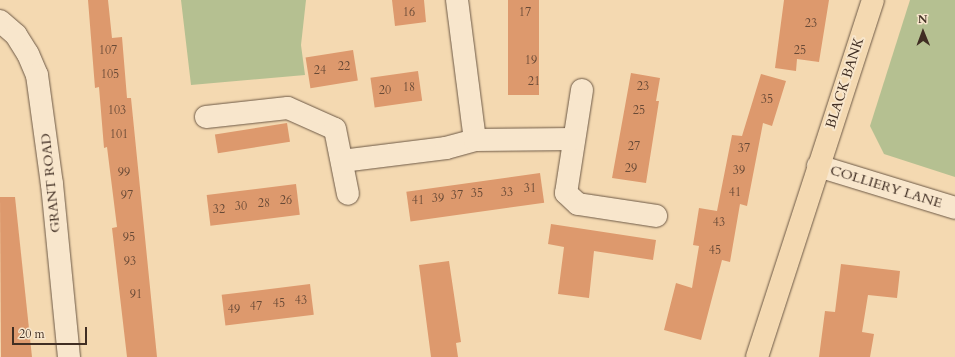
<!DOCTYPE html>
<html>
<head>
<meta charset="utf-8">
<style>
	body { margin:0 }
	#map { position:relative; width:955px; height:357px; overflow:hidden; background:#f4d9b1; font-family:Cardo,serif }
	div>[style] { position:absolute }
	[style*='--x'] { left:calc(var(--x)*1px); top:calc(var(--y)*1px); width:calc(var(--w)*1px); rotate:calc(var(--a)*1deg) }
	.green>* { inset:0; background:#b5c091 }
	.building>* { inset:0; background:#dd996d; transform-origin:0 0 }
	.roads { filter:drop-shadow(0 0 1px #6d5946) drop-shadow(0 0 1px #6d5946) }
	.minor>* { height:22px; margin:-11px; padding:0 11px; transform-origin:11px; border-radius:11px; background:#f8e6cc }
	.major>* { height:22px; margin:-11px; padding:0 11px; transform-origin:11px; border-radius:11px; background:#f4d9b1 }
	span { translate:-50% -50%; white-space:nowrap; text-align:center; line-height:1.15; -webkit-text-stroke:4px #f8e6cc; paint-order:stroke }
	.number-label { font-size:12px; color:#674936 }
	.number-label span { -webkit-text-stroke-width:0 }
	.street-label { font-size:14px; color:#402e23 }
	.north { position:absolute; left:903px; top:12px; width:40px; height:40px; -webkit-text-stroke:3px #f8e6cc; paint-order:stroke; rotate:359deg; font-size:11px; font-weight:700; line-height:16px; text-align:center; color:#402e23 }
	.north::after { content:''; display:block; margin:auto; width:14px; height:18px; background:#402e23; clip-path:polygon(50% 0,100% 100%,50% 72%,0 100%) }
	.scale { position:absolute; left:12px; top:327px; width:75px; height:18px; box-sizing:border-box; border:2px solid #402e23; border-top:0; padding-left:5px; font-size:12px; line-height:14px; white-space:nowrap; color:#402e23; -webkit-text-stroke:3px #f8e6cc; paint-order:stroke }
</style>
</head>
<body>
<div id="map">
	<div class="green">
		<i style="clip-path:polygon(181px 0,306px 0,301px 45px,305px 75px,191px 85px)"></i>
		<i style="clip-path:polygon(910px 0,955px 0,955px 177px,884px 154px,870px 126px)"></i>
	</div>
	<div class="building">
		<i style="clip-path:polygon(88px 0,108px 0,112px 38px,122px 37px,127px 98px,131px 98px,157px 357px,127px 357px,112px 228px,117px 227px,107px 147px,104px 148px,99px 87px,95px 88px)"></i>
		<i style="clip-path:polygon(392px 0,424px 0,426px 22px,395px 26px)"></i>
		<i style="left:508px;top:0;width:31px;height:95px"></i>
		<i style="clip-path:polygon(784px 0,829px 0,819px 62px,797px 59px,796px 71px,775px 68px)"></i>
		<i style="left:353px;top:50px;width:31px;height:48px;rotate:81deg"></i>
		<i style="left:418px;top:71px;width:30px;height:48px;rotate:82deg"></i>
		<i style="clip-path:polygon(631px 73px,660px 78px,656px 101px,659px 101px,646px 183px,612px 178px)"></i>
		<i style="clip-path:polygon(761px 74px,786px 81px,772px 126px,763px 123px,747px 206px,740px 204px,730px 262px,722px 260px,701px 340px,664px 330px,676px 283px,692px 288px,699px 246px,693px 245px,699px 208px,717px 211px,732px 135px,742px 136px)"></i>
		<i style="left:287px;top:123px;width:19px;height:73px;rotate:81deg"></i>
		<i style="left:540px;top:173px;width:30px;height:135px;rotate:82deg"></i>
		<i style="left:296px;top:184px;width:31px;height:90px;rotate:83deg"></i>
		<i style="clip-path:polygon(0 197px,15px 197px,32px 357px,1px 357px)"></i>
		<i style="clip-path:polygon(551px 224px,656px 240px,653px 260px,594px 251px,589px 298px,558px 294px,564px 247px,548px 244px)"></i>
		<i style="clip-path:polygon(449px 261px,461px 342px,456px 343px,458px 357px,431px 357px,419px 265px)"></i>
		<i style="clip-path:polygon(841px 264px,900px 271px,897px 298px,868px 295px,862px 332px,874px 334px,870px 357px,819px 357px,825px 311px,835px 312px)"></i>
		<i style="left:310px;top:284px;width:31px;height:89px;rotate:83deg"></i>
	</div>
	<div class="roads">
		<div class="minor">
			<i style="--x:457;--y:0;--w:141;--a:82.7"></i>
			<i style="--x:0;--y:21;--w:21;--a:41"></i>
			<i style="--x:16;--y:35;--w:22;--a:58"></i>
			<i style="--x:28;--y:54;--w:23;--a:67"></i>
			<i style="--x:37;--y:75;--w:110;--a:82.2"></i>
			<i style="--x:52;--y:184;--w:174;--a:84.4"></i>
			<i style="--x:582;--y:90;--w:104;--a:98.8"></i>
			<i style="--x:566;--y:193;--w:16;--a:43"></i>
			<i style="--x:578;--y:204;--w:79;--a:8.7"></i>
			<i style="--x:206;--y:117;--w:82;--a:-6.3"></i>
			<i style="--x:288;--y:108;--w:51;--a:24.1"></i>
			<i style="--x:335;--y:129;--w:66;--a:78.7"></i>
			<i style="--x:342;--y:161;--w:105;--a:-7.1"></i>
			<i style="--x:446;--y:148;--w:30;--a:-15"></i>
			<i style="--x:475;--y:140;--w:99;--a:-0.6"></i>
			<i style="--x:818;--y:166;--w:143;--a:17"></i>
		</div>
		<div class="major">
			<i style="--x:757;--y:357;--w:375;--a:-72"></i>
		</div>
	</div>
	<div class="number-label">
		<span style="left:409px;top:13px">16</span>
		<span style="left:525px;top:13px">17</span>
		<span style="left:811px;top:24px">23</span>
		<span style="left:108px;top:51px">107</span>
		<span style="left:800px;top:51px">25</span>
		<span style="left:531px;top:61px">19</span>
		<span style="left:344px;top:67px">22</span>
		<span style="left:320px;top:71px">24</span>
		<span style="left:110px;top:75px">105</span>
		<span style="left:534px;top:82px">21</span>
		<span style="left:643px;top:87px">23</span>
		<span style="left:409px;top:88px">18</span>
		<span style="left:385px;top:91px">20</span>
		<span style="left:767px;top:100px">35</span>
		<span style="left:117px;top:111px">103</span>
		<span style="left:639px;top:111px">25</span>
		<span style="left:119px;top:135px">101</span>
		<span style="left:634px;top:147px">27</span>
		<span style="left:744px;top:149px">37</span>
		<span style="left:631px;top:169px">29</span>
		<span style="left:739px;top:171px">39</span>
		<span style="left:124px;top:173px">99</span>
		<span style="left:530px;top:189px">31</span>
		<span style="left:507px;top:193px">33</span>
		<span style="left:735px;top:193px">41</span>
		<span style="left:477px;top:194px">35</span>
		<span style="left:127px;top:196px">97</span>
		<span style="left:457px;top:196px">37</span>
		<span style="left:438px;top:199px">39</span>
		<span style="left:286px;top:201px">26</span>
		<span style="left:418px;top:201px">41</span>
		<span style="left:264px;top:204px">28</span>
		<span style="left:241px;top:207px">30</span>
		<span style="left:219px;top:210px">32</span>
		<span style="left:719px;top:223px">43</span>
		<span style="left:129px;top:238px">95</span>
		<span style="left:715px;top:251px">45</span>
		<span style="left:130px;top:262px">93</span>
		<span style="left:136px;top:295px">91</span>
		<span style="left:301px;top:301px">43</span>
		<span style="left:279px;top:304px">45</span>
		<span style="left:256px;top:307px">47</span>
		<span style="left:234px;top:310px">49</span>
	</div>
	<div class="street-label">
		<span style="left:845px;top:83px;rotate:-72deg">BLACK BANK</span>
		<span style="left:51px;top:183px;rotate:-96deg">GRANT ROAD</span>
		<span style="left:886px;top:187px;rotate:17deg">COLLIERY LANE</span>
	</div>
	<div class="north">N</div>
	<div class="scale">20 m</div>
</div>
</body>
</html>
